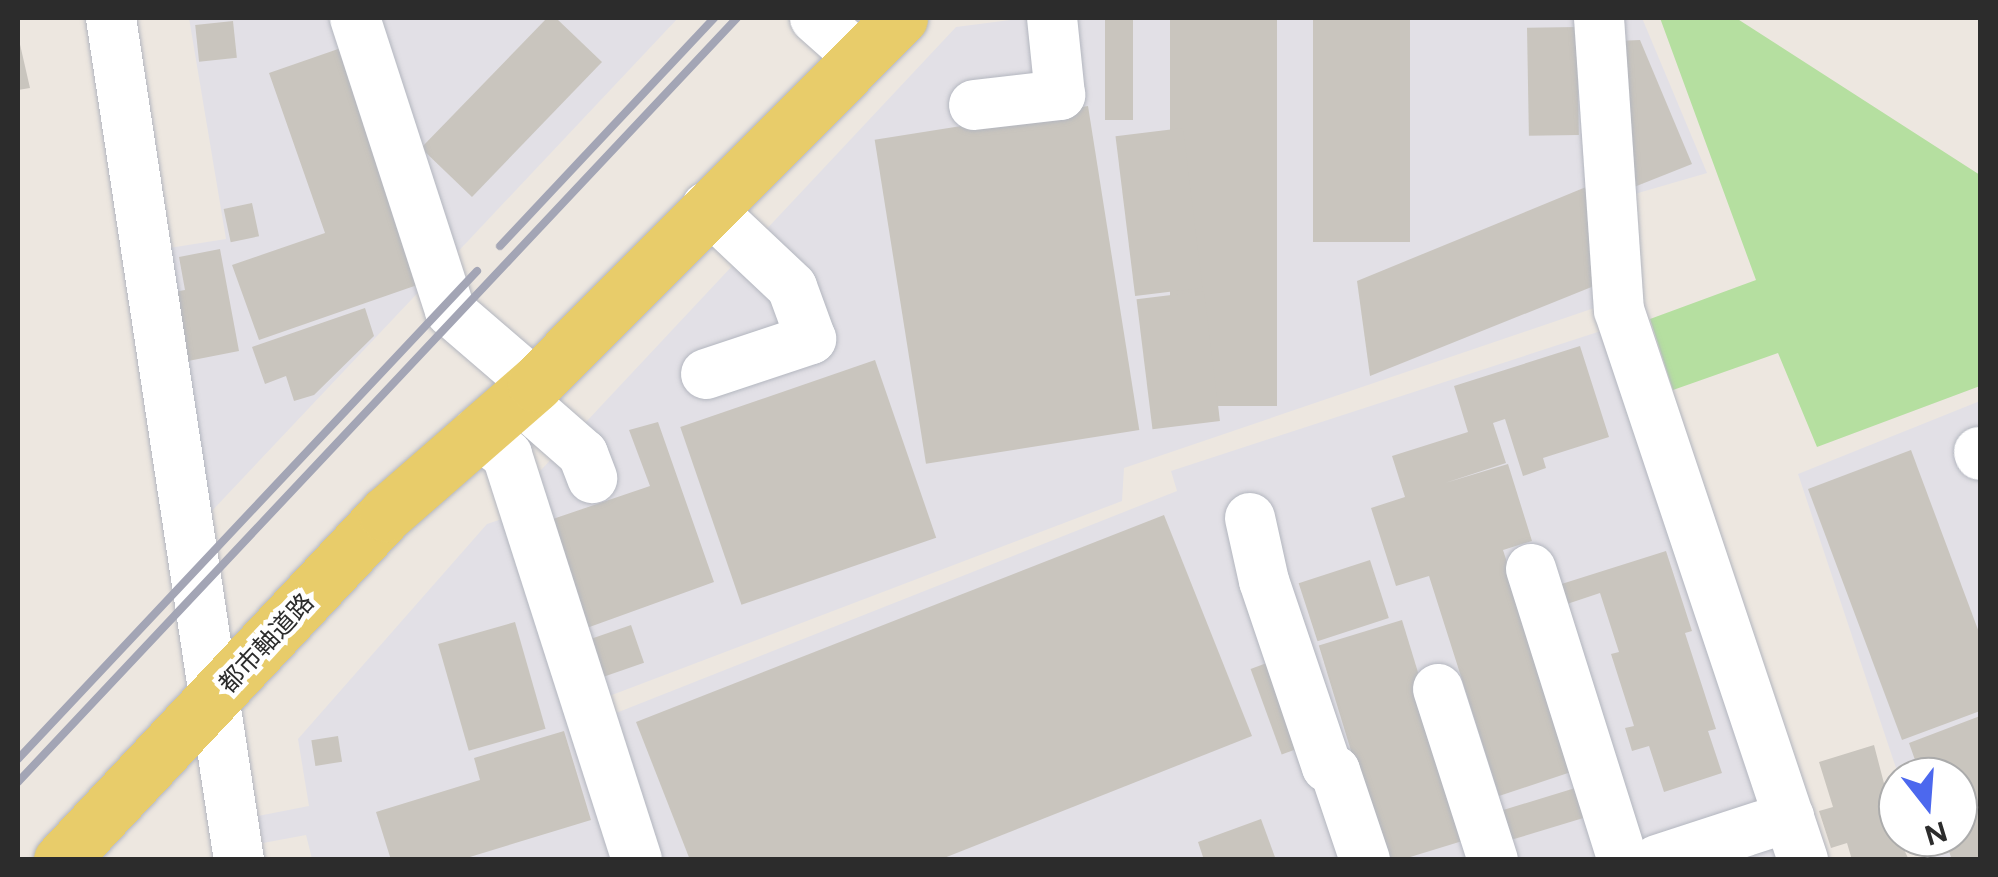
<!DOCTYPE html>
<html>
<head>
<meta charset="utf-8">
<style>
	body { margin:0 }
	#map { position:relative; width:1998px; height:877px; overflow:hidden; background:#ede7e0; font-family:Figtree,"Noto Sans JP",sans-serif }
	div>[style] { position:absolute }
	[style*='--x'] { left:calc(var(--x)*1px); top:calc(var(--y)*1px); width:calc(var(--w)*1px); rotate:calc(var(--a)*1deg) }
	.industrial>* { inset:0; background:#e2e0e6 }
	.green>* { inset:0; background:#b5dfa0 }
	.building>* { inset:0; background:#c9c5be; transform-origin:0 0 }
	.roads { filter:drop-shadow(0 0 2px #b3b6bf) drop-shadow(0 0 2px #b3b6bf) }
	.minor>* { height:50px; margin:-25px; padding:0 25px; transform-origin:25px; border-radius:25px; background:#fff }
	.major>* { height:55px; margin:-27.5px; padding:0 27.5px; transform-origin:27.5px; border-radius:27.5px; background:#e8cc6a }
	.rail>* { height:8px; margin:-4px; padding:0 4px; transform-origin:4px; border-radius:4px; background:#a3a5b5 }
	span { translate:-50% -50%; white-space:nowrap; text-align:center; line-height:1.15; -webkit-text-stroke:9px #fff; paint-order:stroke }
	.street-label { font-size:25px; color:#2c2c2c }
	.frame { position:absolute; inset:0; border:20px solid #2c2c2c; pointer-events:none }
	.north { position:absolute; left:1878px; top:757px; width:100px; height:100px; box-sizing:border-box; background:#fff; border:2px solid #ababab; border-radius:50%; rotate:163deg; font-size:28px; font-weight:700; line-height:40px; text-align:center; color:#2c2c2c }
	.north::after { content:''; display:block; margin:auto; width:35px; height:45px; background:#4c68ee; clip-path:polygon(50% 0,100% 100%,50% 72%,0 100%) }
</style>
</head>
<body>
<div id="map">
	<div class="industrial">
		<i style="clip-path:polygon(189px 18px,338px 18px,428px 282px,209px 514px,169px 248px,226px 239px)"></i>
		<i style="clip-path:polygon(370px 18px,678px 18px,451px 259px)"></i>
		<i style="clip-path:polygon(1026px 18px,1575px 18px,1603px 305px,1124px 468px,1122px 501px,604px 698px,527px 485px,956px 27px)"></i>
		<i style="clip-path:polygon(1610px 18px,1642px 18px,1707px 173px,1621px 198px)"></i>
		<i style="clip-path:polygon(1607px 329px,1777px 859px,658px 859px,611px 715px,1177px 491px,1171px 471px)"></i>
		<i style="clip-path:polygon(1980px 401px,1980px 859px,1926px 859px,1919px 837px,1958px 837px,1958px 777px,1899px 777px,1798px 474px)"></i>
		<i style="clip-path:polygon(508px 517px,619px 859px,312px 859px,306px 835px,263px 843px,258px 816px,309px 806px,298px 739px,487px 524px)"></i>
	</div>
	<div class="green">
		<i style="clip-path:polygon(1660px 18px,1736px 18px,1980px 175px,1980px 386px,1817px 447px,1778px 353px,1673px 390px,1650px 319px,1756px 280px)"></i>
	</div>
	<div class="building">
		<i style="clip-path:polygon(547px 18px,556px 18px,602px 62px,472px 197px,421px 148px)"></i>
		<i style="left:1105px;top:18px;width:28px;height:102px"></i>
		<i style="left:1170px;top:18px;width:107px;height:388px"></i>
		<i style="left:1313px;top:18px;width:97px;height:224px"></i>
		<i style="left:233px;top:21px;width:37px;height:38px;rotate:84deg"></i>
		<i style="left:1577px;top:27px;width:108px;height:50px;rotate:89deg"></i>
		<i style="clip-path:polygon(19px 40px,30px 88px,18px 90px,18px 41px)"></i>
		<i style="clip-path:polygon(1640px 40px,1692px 164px,1624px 191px,1617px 41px)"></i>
		<i style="clip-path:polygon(341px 48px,423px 283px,259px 340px,232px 265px,325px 233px,269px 73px)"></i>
		<i style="left:1088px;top:106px;width:328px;height:216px;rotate:81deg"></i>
		<i style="left:1183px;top:128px;width:161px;height:68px;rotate:83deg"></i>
		<i style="clip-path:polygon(1586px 187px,1594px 286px,1370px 376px,1357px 281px)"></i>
		<i style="left:252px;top:203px;width:34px;height:29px;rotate:78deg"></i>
		<i style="clip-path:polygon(220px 249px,239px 351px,188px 361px,174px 292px,185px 290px,179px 257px)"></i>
		<i style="left:1204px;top:291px;width:131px;height:68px;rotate:83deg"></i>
		<i style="clip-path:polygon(365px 308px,374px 336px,314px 395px,294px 401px,286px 376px,265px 384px,252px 347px)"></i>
		<i style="clip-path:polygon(1580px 346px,1609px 437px,1543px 458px,1546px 468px,1523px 476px,1505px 419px,1493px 423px,1506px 463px,1445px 483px,1508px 464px,1532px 541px,1503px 550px,1574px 771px,1499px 796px,1429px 576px,1396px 586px,1371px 508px,1405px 497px,1392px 456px,1468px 432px,1454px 386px)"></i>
		<i style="left:875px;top:360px;width:188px;height:206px;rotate:71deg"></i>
		<i style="clip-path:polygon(658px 422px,714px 582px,584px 629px,547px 521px,650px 486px,629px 430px)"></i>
		<i style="clip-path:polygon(1911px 450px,1980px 635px,1980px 711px,1902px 740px,1808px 489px)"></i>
		<i style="clip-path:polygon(1164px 515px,1252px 736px,939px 860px,690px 860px,636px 722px)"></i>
		<i style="clip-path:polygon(1666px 551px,1692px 631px,1685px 633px,1716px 729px,1708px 731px,1722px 773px,1664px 792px,1649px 746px,1632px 751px,1625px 728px,1634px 726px,1611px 654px,1619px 652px,1600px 593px,1558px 607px,1552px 587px)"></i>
		<i style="left:1370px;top:560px;width:61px;height:75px;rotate:72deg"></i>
		<i style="left:1402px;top:620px;width:229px;height:87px;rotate:73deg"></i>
		<i style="left:515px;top:622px;width:111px;height:80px;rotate:74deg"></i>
		<i style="left:631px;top:625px;width:40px;height:45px;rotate:71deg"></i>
		<i style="left:1275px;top:660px;width:91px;height:26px;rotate:70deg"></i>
		<i style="clip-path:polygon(1980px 716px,1980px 860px,1952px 860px,1944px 837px,1958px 837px,1958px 777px,1921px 777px,1909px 743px)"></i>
		<i style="clip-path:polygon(564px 731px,591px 820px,460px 860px,391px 860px,376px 812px,480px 780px,474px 758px)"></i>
		<i style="left:338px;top:736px;width:26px;height:27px;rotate:81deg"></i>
		<i style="clip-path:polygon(1874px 745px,1898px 837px,1909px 860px,1852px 860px,1847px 843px,1831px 848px,1819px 811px,1833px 807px,1819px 762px)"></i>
		<i style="left:1585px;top:785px;width:31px;height:88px;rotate:73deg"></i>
		<i style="clip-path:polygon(1261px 819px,1276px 860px,1204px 860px,1198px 842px)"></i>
	</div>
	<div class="roads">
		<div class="minor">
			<i style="--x:111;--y:18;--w:852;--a:81.36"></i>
			<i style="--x:355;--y:18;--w:308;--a:72"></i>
			<i style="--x:450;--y:311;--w:112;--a:40.7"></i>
			<i style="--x:815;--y:18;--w:62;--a:41.7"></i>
			<i style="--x:1599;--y:18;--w:293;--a:86.1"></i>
			<i style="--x:1619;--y:310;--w:580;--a:71.5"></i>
			<i style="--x:974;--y:105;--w:87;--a:-6.6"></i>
			<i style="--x:1060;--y:95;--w:77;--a:-95.9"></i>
			<i style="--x:706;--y:374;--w:111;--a:-18.4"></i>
			<i style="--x:811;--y:339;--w:55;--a:-110.1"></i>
			<i style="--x:792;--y:287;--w:117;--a:-136.7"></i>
			<i style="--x:519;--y:398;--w:85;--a:41.2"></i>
			<i style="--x:583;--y:454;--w:26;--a:69"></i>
			<i style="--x:476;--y:433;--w:38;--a:35"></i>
			<i style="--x:507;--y:455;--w:425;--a:72.2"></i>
			<i style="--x:1979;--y:452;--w:3;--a:72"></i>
			<i style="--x:1250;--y:518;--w:65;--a:77.5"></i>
			<i style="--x:1264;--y:581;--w:196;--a:71.3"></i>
			<i style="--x:1327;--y:767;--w:9;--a:27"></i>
			<i style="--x:1335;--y:771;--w:94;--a:71.4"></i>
			<i style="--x:1531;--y:569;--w:305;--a:72.5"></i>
			<i style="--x:1438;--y:689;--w:180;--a:72.2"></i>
			<i style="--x:1657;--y:860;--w:139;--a:-18"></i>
		</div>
		<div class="major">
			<i style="--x:61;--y:860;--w:475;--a:-46.8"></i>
			<i style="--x:386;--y:514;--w:198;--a:-41.1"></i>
			<i style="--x:535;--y:384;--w:517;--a:-45.08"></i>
		</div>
	</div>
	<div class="rail">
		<i style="--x:500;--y:246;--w:313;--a:-46.8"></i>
		<i style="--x:18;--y:759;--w:670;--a:-46.75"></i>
		<i style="--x:18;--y:782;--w:1049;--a:-46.74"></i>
	</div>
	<div class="street-label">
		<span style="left:266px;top:643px;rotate:-47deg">都市軸道路</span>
	</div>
	<div class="frame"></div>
	<div class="north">N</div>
</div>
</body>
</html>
